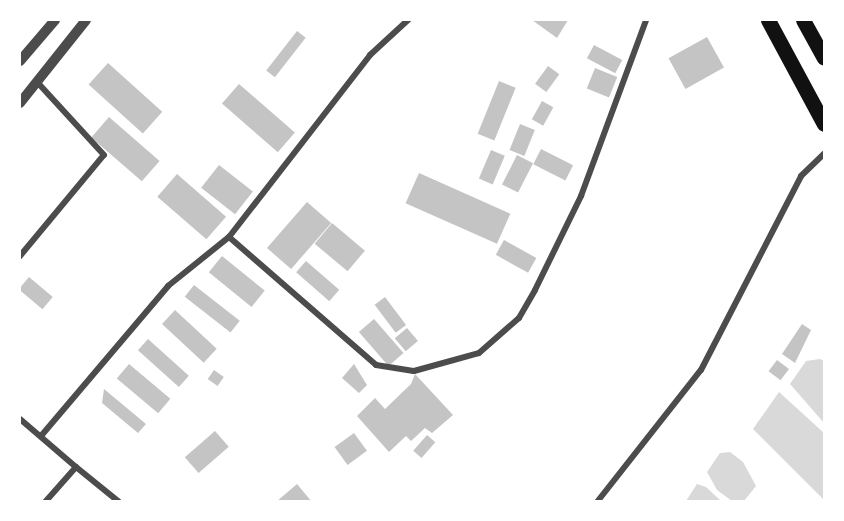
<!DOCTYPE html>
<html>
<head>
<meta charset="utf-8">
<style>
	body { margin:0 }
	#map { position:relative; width:844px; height:521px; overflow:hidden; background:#fff; font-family:"Fira Sans Condensed",sans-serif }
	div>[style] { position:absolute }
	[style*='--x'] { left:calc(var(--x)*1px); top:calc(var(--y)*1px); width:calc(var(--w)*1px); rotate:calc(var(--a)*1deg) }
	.water>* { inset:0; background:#d9d9d9 }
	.building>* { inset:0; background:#c4c4c4; transform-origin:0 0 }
	.minor>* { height:6px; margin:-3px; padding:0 3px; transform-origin:3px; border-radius:3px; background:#4c4c4c }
	.tertiary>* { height:10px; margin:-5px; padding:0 5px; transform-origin:5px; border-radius:5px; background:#4c4c4c }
	.primary>* { height:15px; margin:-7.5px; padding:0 7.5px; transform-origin:7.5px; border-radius:7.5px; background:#111 }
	span { translate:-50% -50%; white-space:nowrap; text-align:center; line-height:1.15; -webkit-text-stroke:6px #fff; paint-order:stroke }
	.frame { position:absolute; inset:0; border:21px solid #fff; pointer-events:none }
</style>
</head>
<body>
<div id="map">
	<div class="water">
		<i style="clip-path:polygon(820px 359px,824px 361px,824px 423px,790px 384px,806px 361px)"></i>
		<i style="clip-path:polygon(779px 392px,824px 433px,824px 500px,753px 429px)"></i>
		<i style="clip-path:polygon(730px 452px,743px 462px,756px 486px,744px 501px,732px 501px,717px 490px,707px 472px,720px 453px)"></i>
		<i style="clip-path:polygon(697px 484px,706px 487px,721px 501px,686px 501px)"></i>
	</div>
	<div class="building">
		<i style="clip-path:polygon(532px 20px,568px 20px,557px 38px)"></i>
		<i style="left:297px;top:31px;width:11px;height:50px;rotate:38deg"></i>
		<i style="left:707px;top:37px;width:35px;height:44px;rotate:61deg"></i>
		<i style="left:594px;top:45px;width:32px;height:15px;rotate:28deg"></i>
		<i style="left:108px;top:63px;width:73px;height:29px;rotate:42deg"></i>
		<i style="left:548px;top:66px;width:14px;height:22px;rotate:36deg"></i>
		<i style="left:595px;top:68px;width:24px;height:22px;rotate:22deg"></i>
		<i style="left:499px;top:81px;width:18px;height:57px;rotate:22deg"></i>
		<i style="left:239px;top:84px;width:74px;height:26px;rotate:41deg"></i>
		<i style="left:542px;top:101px;width:13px;height:21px;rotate:29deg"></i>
		<i style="left:109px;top:117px;width:67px;height:27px;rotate:41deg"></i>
		<i style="left:520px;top:124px;width:16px;height:28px;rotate:22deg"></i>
		<i style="left:541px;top:149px;width:36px;height:17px;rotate:27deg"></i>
		<i style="left:491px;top:150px;width:15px;height:31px;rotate:23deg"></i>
		<i style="left:517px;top:155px;width:18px;height:33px;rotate:27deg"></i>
		<i style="left:219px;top:165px;width:43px;height:29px;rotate:38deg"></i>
		<i style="left:419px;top:173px;width:100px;height:33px;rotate:24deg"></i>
		<i style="left:177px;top:174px;width:65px;height:30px;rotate:41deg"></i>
		<i style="left:307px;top:202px;width:32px;height:61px;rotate:41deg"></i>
		<i style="left:332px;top:223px;width:43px;height:27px;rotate:40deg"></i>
		<i style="left:504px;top:240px;width:37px;height:17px;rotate:29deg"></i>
		<i style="left:222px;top:256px;width:55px;height:21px;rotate:39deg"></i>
		<i style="left:306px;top:261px;width:44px;height:15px;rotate:41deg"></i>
		<i style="left:29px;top:277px;width:31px;height:16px;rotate:40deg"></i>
		<i style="left:194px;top:285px;width:58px;height:15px;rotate:38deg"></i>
		<i style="left:385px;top:297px;width:35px;height:13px;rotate:53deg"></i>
		<i style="left:175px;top:310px;width:57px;height:19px;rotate:43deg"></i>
		<i style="left:374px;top:319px;width:45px;height:20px;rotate:49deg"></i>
		<i style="clip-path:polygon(802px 324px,811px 330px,795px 363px,782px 354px)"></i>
		<i style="left:407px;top:328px;width:17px;height:16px;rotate:50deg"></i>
		<i style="left:148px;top:339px;width:55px;height:15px;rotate:42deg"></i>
		<i style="left:777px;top:360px;width:15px;height:14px;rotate:37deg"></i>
		<i style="left:129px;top:364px;width:54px;height:19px;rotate:40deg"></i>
		<i style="clip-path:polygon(354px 364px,367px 385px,359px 393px,342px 378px)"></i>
		<i style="left:214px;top:370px;width:12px;height:11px;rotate:35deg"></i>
		<i style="clip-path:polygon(415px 374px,453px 415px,432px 433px,425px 428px,411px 441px,406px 436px,389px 452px,357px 416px,375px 398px,385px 409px,411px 384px)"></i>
		<i style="clip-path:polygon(104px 389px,146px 424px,138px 433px,102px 403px)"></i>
		<i style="left:215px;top:431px;width:21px;height:40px;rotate:49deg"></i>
		<i style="left:354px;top:433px;width:22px;height:24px;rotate:54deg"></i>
		<i style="left:427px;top:435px;width:11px;height:21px;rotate:41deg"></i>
		<i style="clip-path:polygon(297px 484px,312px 502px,276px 502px)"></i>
	</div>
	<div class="minor">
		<i style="--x:229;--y:237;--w:195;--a:41"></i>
		<i style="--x:376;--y:365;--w:38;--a:9"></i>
		<i style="--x:414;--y:371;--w:67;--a:-15.5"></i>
		<i style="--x:479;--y:353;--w:53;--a:-41.2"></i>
		<i style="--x:519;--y:318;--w:32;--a:-60"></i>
		<i style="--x:535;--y:290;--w:105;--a:-63.9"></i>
		<i style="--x:581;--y:196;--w:188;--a:-69.7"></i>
		<i style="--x:20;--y:256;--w:131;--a:-50.3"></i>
		<i style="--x:104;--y:155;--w:99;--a:-132.5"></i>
		<i style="--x:20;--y:419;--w:74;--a:40.6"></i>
		<i style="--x:76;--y:467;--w:47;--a:131.5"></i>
		<i style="--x:41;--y:436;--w:197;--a:-49.7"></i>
		<i style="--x:168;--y:286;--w:78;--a:-38.8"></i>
		<i style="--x:229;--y:237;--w:230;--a:-52.2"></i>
		<i style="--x:370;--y:55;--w:52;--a:-42.6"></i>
		<i style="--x:76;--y:467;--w:55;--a:39.1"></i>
		<i style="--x:597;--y:502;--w:168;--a:-51.8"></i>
		<i style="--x:701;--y:370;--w:218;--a:-62.7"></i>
		<i style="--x:801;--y:176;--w:32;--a:-44"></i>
	</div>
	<div class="tertiary">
		<i style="--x:20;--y:61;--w:54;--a:-49.5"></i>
		<i style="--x:20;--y:103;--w:106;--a:-51.5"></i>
	</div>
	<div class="primary">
		<i style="--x:768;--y:20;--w:118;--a:61.7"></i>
		<i style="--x:803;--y:20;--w:43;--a:61.1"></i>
	</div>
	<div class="frame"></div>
</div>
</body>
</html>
